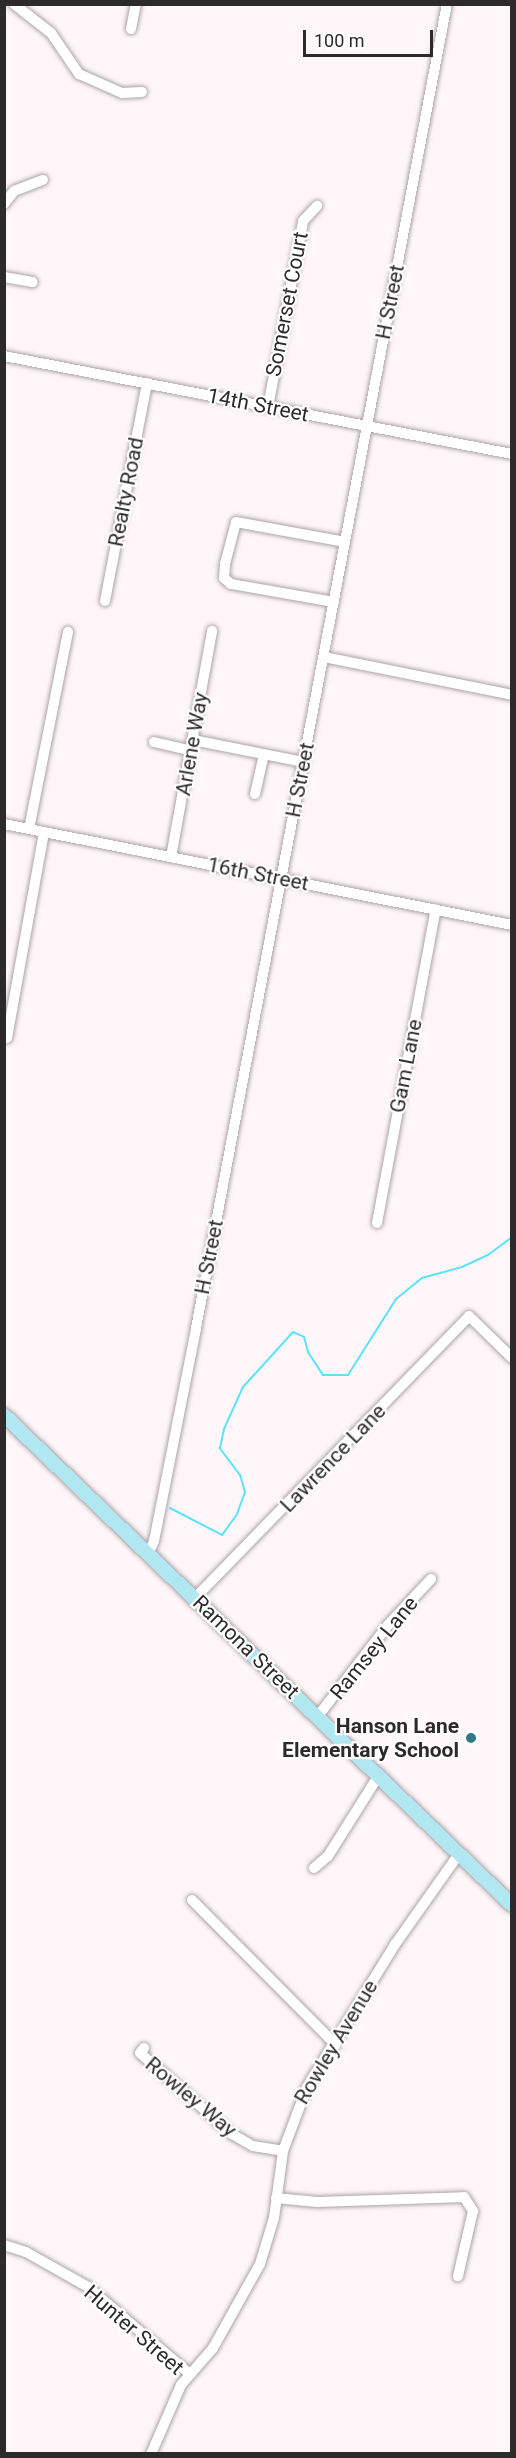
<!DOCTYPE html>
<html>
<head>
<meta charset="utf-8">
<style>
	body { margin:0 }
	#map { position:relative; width:516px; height:2458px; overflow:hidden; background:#fff6fa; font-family:Roboto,sans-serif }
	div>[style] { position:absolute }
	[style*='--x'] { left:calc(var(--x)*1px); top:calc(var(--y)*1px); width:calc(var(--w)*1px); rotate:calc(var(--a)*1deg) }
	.stream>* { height:2px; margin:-1px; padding:0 1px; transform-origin:1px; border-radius:1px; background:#5be3fa }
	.roads { filter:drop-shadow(0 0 2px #aca4a7) drop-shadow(0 0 2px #aca4a7) }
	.minor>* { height:10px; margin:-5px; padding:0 5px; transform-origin:5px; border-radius:5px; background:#fff }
	.major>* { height:14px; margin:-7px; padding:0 7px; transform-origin:7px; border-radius:7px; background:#b0e7f1 }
	.dots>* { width:16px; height:16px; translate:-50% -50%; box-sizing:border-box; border:3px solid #fff; border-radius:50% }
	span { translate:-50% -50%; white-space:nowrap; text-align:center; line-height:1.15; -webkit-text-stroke:4.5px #fff; paint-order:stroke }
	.street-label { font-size:21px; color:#2d2a2b }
	.poi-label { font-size:21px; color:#2d2a2b; font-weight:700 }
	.right { translate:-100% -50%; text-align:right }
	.frame { position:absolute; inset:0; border:6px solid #2d2a2b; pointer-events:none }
	.scale { position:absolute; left:303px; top:30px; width:130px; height:27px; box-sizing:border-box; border:3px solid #2d2a2b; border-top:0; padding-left:8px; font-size:18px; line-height:21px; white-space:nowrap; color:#2d2a2b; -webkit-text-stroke:4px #fff; paint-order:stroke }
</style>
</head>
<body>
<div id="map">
	<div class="stream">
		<i style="--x:170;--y:1508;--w:59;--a:27.4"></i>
		<i style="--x:222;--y:1535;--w:26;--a:-54"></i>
		<i style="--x:237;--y:1514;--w:23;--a:-70"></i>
		<i style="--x:245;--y:1492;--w:18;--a:-106"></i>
		<i style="--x:240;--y:1475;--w:34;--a:-127"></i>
		<i style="--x:220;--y:1448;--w:19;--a:-78"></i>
		<i style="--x:224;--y:1429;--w:46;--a:-65.7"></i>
		<i style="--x:243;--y:1387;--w:74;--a:-47.7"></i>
		<i style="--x:293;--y:1332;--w:12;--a:24"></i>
		<i style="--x:304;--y:1337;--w:16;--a:75"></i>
		<i style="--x:308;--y:1352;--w:27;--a:57"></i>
		<i style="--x:323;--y:1375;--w:25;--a:0"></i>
		<i style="--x:348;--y:1375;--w:90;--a:-57.7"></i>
		<i style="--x:396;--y:1299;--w:33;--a:-39"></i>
		<i style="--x:422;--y:1278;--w:41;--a:-15.4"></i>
		<i style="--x:462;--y:1267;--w:29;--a:-25"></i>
		<i style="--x:488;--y:1255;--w:30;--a:-37"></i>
	</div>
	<div class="roads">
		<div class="minor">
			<i style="--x:14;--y:4;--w:47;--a:38.1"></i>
			<i style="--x:51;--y:33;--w:50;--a:55.7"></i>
			<i style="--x:79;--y:74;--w:47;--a:23.8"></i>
			<i style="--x:122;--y:93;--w:20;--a:-3"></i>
			<i style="--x:131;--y:29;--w:25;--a:-79"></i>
			<i style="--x:4;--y:204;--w:16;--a:-52"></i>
			<i style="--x:14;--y:191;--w:31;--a:-21"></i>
			<i style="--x:4;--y:277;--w:29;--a:10"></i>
			<i style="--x:4;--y:356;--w:517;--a:10.92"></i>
			<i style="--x:268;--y:407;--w:189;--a:-79.3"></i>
			<i style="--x:303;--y:221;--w:21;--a:-47"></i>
			<i style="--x:105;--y:601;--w:222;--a:-79.1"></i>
			<i style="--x:334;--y:602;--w:105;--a:-170.1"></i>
			<i style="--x:231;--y:584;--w:9;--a:-139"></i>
			<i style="--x:224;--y:578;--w:14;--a:-86"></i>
			<i style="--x:225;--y:564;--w:43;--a:-75.3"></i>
			<i style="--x:236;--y:522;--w:111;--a:10.4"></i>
			<i style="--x:324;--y:657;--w:192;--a:11.4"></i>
			<i style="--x:193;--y:740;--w:112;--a:11.3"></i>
			<i style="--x:154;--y:742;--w:37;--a:13"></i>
			<i style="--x:255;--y:794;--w:41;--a:-77.3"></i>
			<i style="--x:4;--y:824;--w:518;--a:11.24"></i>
			<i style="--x:29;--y:829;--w:201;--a:-78.8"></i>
			<i style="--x:171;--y:857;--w:230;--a:-79.7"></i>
			<i style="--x:7;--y:1038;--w:209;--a:-79.8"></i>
			<i style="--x:377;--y:1223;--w:319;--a:-79.4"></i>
			<i style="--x:148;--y:1554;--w:14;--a:-65"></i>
			<i style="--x:154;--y:1541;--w:217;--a:-78.8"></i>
			<i style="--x:196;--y:1328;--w:1348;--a:-79.27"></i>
			<i style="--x:195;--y:1598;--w:393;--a:-45.8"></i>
			<i style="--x:469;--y:1316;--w:60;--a:44.3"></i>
			<i style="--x:318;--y:1716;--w:115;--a:-52.4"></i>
			<i style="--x:388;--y:1625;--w:63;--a:-46.9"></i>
			<i style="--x:314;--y:1868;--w:18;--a:-41"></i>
			<i style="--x:328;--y:1856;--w:96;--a:-57.8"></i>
			<i style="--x:192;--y:1900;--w:204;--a:45.2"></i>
			<i style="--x:144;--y:2048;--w:6;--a:129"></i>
			<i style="--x:140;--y:2053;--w:123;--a:41.4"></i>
			<i style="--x:232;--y:2134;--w:24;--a:30"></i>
			<i style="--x:253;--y:2146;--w:30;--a:9"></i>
			<i style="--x:276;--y:2198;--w:41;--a:5.6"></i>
			<i style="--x:317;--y:2202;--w:147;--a:-1.9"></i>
			<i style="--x:464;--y:2197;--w:17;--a:57"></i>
			<i style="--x:473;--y:2211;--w:67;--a:103"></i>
			<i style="--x:4;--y:2245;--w:23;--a:18"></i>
			<i style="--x:26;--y:2252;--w:71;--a:29.4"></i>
			<i style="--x:88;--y:2287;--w:134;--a:40.5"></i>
			<i style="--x:151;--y:2454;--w:75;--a:-66.5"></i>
			<i style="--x:181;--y:2385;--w:49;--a:-49.1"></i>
			<i style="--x:213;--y:2348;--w:96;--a:-60.8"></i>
			<i style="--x:260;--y:2264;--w:48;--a:-73.1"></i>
			<i style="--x:274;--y:2218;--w:68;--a:-82.3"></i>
			<i style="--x:283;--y:2151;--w:68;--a:-69.4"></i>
			<i style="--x:307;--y:2087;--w:169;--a:-58.3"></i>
			<i style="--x:396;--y:1943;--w:109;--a:-54.7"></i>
		</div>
		<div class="major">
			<i style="--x:4;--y:1415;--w:706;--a:43.97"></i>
		</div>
	</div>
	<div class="dots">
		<i style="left:471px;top:1738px;background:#347a86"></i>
	</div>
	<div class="street-label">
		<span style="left:390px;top:302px;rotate:-79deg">H Street</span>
		<span style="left:287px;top:304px;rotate:-79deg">Somerset Court</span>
		<span style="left:258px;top:405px;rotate:11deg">14th Street</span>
		<span style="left:126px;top:492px;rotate:-79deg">Realty Road</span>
		<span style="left:192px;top:744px;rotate:-80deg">Arlene Way</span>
		<span style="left:300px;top:780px;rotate:-79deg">H Street</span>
		<span style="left:258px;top:874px;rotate:11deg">16th Street</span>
		<span style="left:406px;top:1066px;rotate:-79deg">Gam Lane</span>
		<span style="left:209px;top:1257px;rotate:-79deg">H Street</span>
		<span style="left:333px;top:1458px;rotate:-46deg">Lawrence Lane</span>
		<span style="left:246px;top:1647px;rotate:44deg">Ramona Street</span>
		<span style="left:374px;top:1648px;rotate:-51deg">Ramsey Lane</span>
		<span style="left:336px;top:2042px;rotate:-59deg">Rowley Avenue</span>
		<span style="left:191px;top:2097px;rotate:40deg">Rowley Way</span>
		<span style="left:134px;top:2330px;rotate:41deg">Hunter Street</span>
	</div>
	<div class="poi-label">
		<span class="right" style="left:459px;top:1738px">Hanson Lane<br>Elementary School</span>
	</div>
	<div class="frame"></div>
	<div class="scale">100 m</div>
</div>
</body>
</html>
